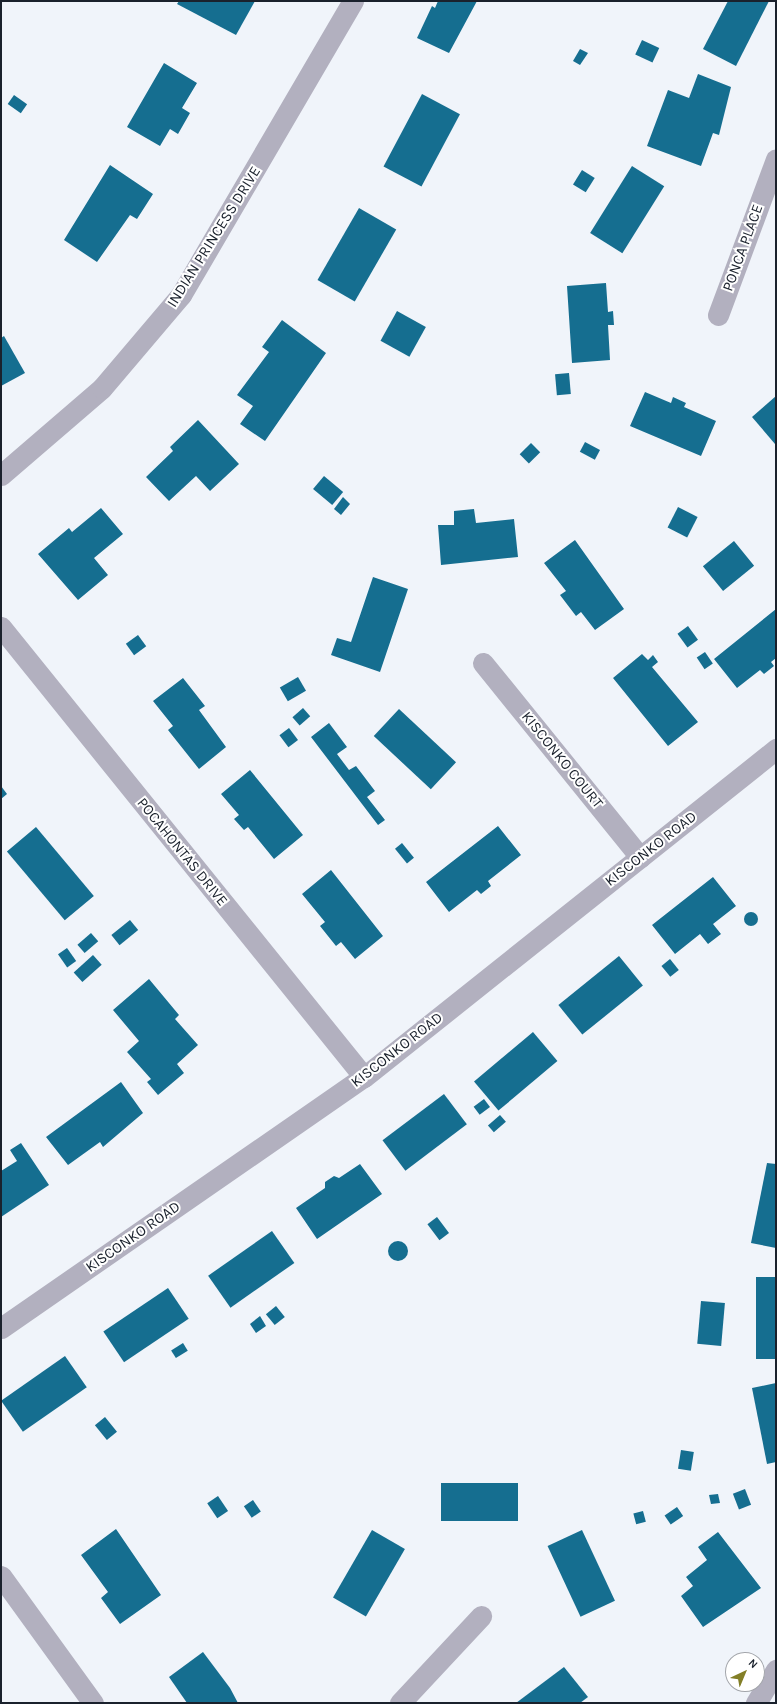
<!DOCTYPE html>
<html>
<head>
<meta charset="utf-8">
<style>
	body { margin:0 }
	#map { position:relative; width:777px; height:1704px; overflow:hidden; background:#f0f4fa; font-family:Karla,sans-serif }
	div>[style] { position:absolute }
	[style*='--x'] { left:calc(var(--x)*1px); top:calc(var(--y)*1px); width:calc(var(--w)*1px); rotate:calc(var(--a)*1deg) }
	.building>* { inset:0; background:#156e90; transform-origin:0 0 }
	.round { border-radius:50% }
	.minor>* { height:21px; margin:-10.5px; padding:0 10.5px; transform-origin:10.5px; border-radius:10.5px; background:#b2b0bf }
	span { translate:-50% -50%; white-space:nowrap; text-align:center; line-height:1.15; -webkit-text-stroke:4px #fff; paint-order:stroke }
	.street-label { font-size:15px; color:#1a212c }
	.frame { position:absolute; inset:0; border:2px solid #1a212c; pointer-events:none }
	.north { position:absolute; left:725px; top:1652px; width:40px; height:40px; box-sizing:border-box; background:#fff; border:1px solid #a3a6ab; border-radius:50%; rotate:44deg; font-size:11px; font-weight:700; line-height:16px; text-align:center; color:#1a212c }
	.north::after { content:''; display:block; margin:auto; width:14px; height:18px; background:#837f27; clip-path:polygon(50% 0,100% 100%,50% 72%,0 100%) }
</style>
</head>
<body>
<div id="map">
	<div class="building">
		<i style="clip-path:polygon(179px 1px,255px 1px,236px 35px,177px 4px)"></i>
		<i style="clip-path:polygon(438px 1px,477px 1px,449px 53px,417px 38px,432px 6px,435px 8px)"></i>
		<i style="clip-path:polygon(728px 1px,769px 1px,736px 66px,703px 49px)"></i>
		<i style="left:642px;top:40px;width:19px;height:16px;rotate:25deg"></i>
		<i style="clip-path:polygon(580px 49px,588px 53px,580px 65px,573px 61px)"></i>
		<i style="clip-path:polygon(164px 63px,197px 83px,182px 108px,190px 113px,178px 134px,170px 129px,160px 146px,127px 127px)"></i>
		<i style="clip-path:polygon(698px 74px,731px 87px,719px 135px,713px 133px,701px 166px,647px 146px,668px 90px,689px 98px)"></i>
		<i style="left:422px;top:94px;width:43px;height:82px;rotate:28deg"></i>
		<i style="left:14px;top:95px;width:16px;height:11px;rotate:35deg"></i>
		<i style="clip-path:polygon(110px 165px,153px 194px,137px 219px,130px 215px,97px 262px,64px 240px)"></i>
		<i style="left:632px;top:166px;width:38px;height:79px;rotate:32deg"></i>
		<i style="left:582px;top:170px;width:15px;height:17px;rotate:32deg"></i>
		<i style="left:359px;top:208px;width:43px;height:83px;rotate:30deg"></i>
		<i style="clip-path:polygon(606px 283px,608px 312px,613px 311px,614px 325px,608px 325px,610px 360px,572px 363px,567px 286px)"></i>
		<i style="left:397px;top:311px;width:33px;height:34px;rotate:29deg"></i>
		<i style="clip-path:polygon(282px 320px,326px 353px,265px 441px,240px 424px,253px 406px,237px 395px,269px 352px,262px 347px)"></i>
		<i style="clip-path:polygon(4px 336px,25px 373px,1px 386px,1px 338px)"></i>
		<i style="left:569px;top:373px;width:21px;height:14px;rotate:85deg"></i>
		<i style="clip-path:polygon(645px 392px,671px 403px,673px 397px,686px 403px,684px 407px,716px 421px,701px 456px,630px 426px)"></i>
		<i style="clip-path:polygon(776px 396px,776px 443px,775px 444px,752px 417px)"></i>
		<i style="clip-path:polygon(198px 420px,239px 464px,210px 491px,196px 476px,169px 501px,146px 477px,173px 451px,170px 447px)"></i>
		<i style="left:585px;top:442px;width:17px;height:11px;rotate:28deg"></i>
		<i style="left:531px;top:443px;width:13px;height:16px;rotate:45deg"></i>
		<i style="left:324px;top:476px;width:25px;height:17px;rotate:40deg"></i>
		<i style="clip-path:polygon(343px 497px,350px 504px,341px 515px,334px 509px)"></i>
		<i style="left:678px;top:507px;width:22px;height:23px;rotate:27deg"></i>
		<i style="clip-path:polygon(101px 508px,123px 534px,94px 558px,108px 575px,78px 600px,38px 554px,69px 528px,72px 532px)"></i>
		<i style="clip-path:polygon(474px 509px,476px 523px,514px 519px,518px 557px,441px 565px,438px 525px,454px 525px,454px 511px)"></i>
		<i style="clip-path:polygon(575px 540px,624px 609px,595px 630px,581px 612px,576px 616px,560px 595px,566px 591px,544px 563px)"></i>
		<i style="left:734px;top:541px;width:32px;height:40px;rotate:51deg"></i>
		<i style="clip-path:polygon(373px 577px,408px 589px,380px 672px,331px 655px,337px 638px,351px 642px)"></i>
		<i style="clip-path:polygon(776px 609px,776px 658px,771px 662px,774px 666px,764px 674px,760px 670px,737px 688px,714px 659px)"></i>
		<i style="left:688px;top:626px;width:17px;height:13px;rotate:54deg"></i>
		<i style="left:138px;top:635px;width:14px;height:15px;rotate:54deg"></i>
		<i style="left:705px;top:652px;width:14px;height:10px;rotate:56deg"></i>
		<i style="clip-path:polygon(642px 654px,648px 660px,653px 655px,658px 662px,652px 667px,698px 722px,668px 746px,613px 678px)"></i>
		<i style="left:298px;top:677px;width:16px;height:21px;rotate:60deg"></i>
		<i style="clip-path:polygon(183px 678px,205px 706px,199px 710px,226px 747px,199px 769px,168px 730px,173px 726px,153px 701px)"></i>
		<i style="left:303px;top:708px;width:11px;height:14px;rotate:49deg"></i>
		<i style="left:399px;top:709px;width:78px;height:37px;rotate:43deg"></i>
		<i style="clip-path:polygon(329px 723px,347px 747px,337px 754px,349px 770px,356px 766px,375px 791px,367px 797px,385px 820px,378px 825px,311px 737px)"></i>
		<i style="left:289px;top:728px;width:15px;height:12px;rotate:53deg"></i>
		<i style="clip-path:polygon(250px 770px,303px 835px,274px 859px,248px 827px,244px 830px,234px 819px,239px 815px,221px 794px)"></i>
		<i style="clip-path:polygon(1px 786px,7px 794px,1px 799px)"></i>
		<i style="clip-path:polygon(498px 826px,521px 855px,488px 881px,491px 886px,481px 894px,477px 890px,449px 912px,426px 882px)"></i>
		<i style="left:36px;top:827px;width:90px;height:38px;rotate:50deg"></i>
		<i style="left:402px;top:843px;width:19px;height:9px;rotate:51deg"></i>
		<i style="clip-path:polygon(331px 870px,383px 936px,355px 959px,341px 942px,336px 946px,320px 926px,325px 922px,302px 894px)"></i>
		<i style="clip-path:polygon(713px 877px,736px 906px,713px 924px,721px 934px,708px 944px,700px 934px,675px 954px,652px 925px)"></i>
		<i class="round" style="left:744px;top:912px;width:14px;height:14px"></i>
		<i style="left:130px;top:920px;width:13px;height:24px;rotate:51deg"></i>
		<i style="left:91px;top:933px;width:11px;height:18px;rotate:49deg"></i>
		<i style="left:67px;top:948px;width:16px;height:11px;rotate:55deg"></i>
		<i style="left:93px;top:955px;width:13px;height:26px;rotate:48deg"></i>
		<i style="left:619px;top:956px;width:38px;height:78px;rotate:51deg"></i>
		<i style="left:670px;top:959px;width:14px;height:11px;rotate:51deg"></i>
		<i style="clip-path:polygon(149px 979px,179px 1015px,175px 1019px,198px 1045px,177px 1064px,184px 1073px,158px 1095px,147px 1082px,151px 1079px,127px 1052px,139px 1041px,113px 1010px)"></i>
		<i style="left:533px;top:1032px;width:38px;height:77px;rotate:50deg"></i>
		<i style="clip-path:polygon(121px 1082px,143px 1113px,103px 1147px,100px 1142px,68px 1165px,46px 1137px)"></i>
		<i style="left:444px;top:1094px;width:38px;height:77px;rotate:53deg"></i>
		<i style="left:484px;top:1099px;width:10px;height:13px;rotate:53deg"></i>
		<i style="left:500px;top:1115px;width:9px;height:16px;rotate:49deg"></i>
		<i style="clip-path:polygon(21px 1143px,49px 1185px,1px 1217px,1px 1171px,17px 1161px,10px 1150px)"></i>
		<i style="clip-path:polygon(767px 1163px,776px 1164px,776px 1248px,751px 1243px)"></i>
		<i style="clip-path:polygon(360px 1164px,382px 1194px,317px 1239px,296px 1208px,325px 1188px,325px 1182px,334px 1176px,339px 1178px)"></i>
		<i style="left:437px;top:1217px;width:20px;height:12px;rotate:53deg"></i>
		<i style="left:272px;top:1231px;width:39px;height:78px;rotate:55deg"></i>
		<i class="round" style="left:388px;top:1241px;width:20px;height:20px"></i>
		<i style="left:756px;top:1277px;width:20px;height:82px"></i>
		<i style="left:168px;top:1288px;width:37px;height:78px;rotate:56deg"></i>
		<i style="left:701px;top:1301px;width:24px;height:43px;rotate:5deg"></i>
		<i style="left:276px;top:1306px;width:14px;height:13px;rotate:51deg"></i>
		<i style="clip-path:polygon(260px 1316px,266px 1326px,256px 1333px,250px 1324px)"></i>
		<i style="left:183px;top:1343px;width:9px;height:14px;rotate:58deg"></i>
		<i style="left:65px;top:1356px;width:38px;height:78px;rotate:55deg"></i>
		<i style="clip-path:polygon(776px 1383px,776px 1462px,767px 1464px,752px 1388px)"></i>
		<i style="left:105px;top:1417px;width:19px;height:13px;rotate:51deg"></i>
		<i style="left:681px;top:1450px;width:13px;height:19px;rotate:9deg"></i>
		<i style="left:441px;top:1483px;width:77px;height:38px"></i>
		<i style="left:745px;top:1489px;width:17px;height:13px;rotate:69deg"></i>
		<i style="clip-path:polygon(718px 1494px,720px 1503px,711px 1504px,709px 1495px)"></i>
		<i style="left:218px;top:1496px;width:18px;height:13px;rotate:56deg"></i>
		<i style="left:253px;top:1500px;width:14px;height:11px;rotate:56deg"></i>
		<i style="left:677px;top:1507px;width:11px;height:15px;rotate:56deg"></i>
		<i style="left:643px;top:1511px;width:11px;height:10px;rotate:75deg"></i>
		<i style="clip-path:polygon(116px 1529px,161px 1595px,120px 1624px,101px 1598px,108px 1592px,81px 1555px)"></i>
		<i style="left:372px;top:1530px;width:38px;height:78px;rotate:30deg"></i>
		<i style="left:582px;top:1530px;width:78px;height:38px;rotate:65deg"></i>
		<i style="clip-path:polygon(718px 1532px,761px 1588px,703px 1627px,681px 1596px,693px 1586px,686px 1577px,707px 1560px,698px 1547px)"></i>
		<i style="clip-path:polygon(203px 1652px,230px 1688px,238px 1703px,187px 1703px,169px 1677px)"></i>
		<i style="clip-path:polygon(564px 1667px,588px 1697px,580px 1703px,516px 1703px)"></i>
	</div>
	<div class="minor">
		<i style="--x:718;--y:315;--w:166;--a:-69.6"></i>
		<i style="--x:1;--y:475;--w:133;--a:-40.7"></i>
		<i style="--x:102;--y:388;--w:122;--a:-49.7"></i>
		<i style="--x:181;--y:295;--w:341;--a:-59.7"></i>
		<i style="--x:1;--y:627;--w:578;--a:51.11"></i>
		<i style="--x:483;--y:663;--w:250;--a:51"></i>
		<i style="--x:1;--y:1328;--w:441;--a:-34.7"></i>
		<i style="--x:364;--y:1077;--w:527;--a:-38.52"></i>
		<i style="--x:1;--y:1576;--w:157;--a:54.1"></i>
		<i style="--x:400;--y:1703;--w:119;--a:-47"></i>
		<i style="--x:756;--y:1703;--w:39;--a:-59"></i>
	</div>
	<div class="street-label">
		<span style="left:214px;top:237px;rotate:-58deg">INDIAN PRINCESS DRIVE</span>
		<span style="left:743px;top:248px;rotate:-70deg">PONCA PLACE</span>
		<span style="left:562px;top:760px;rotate:51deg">KISCONKO COURT</span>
		<span style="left:651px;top:849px;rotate:-38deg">KISCONKO ROAD</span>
		<span style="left:182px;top:852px;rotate:51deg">POCAHONTAS DRIVE</span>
		<span style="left:397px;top:1050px;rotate:-38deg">KISCONKO ROAD</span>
		<span style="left:133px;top:1237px;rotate:-35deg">KISCONKO ROAD</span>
	</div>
	<div class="frame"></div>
	<div class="north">N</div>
</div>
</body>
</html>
